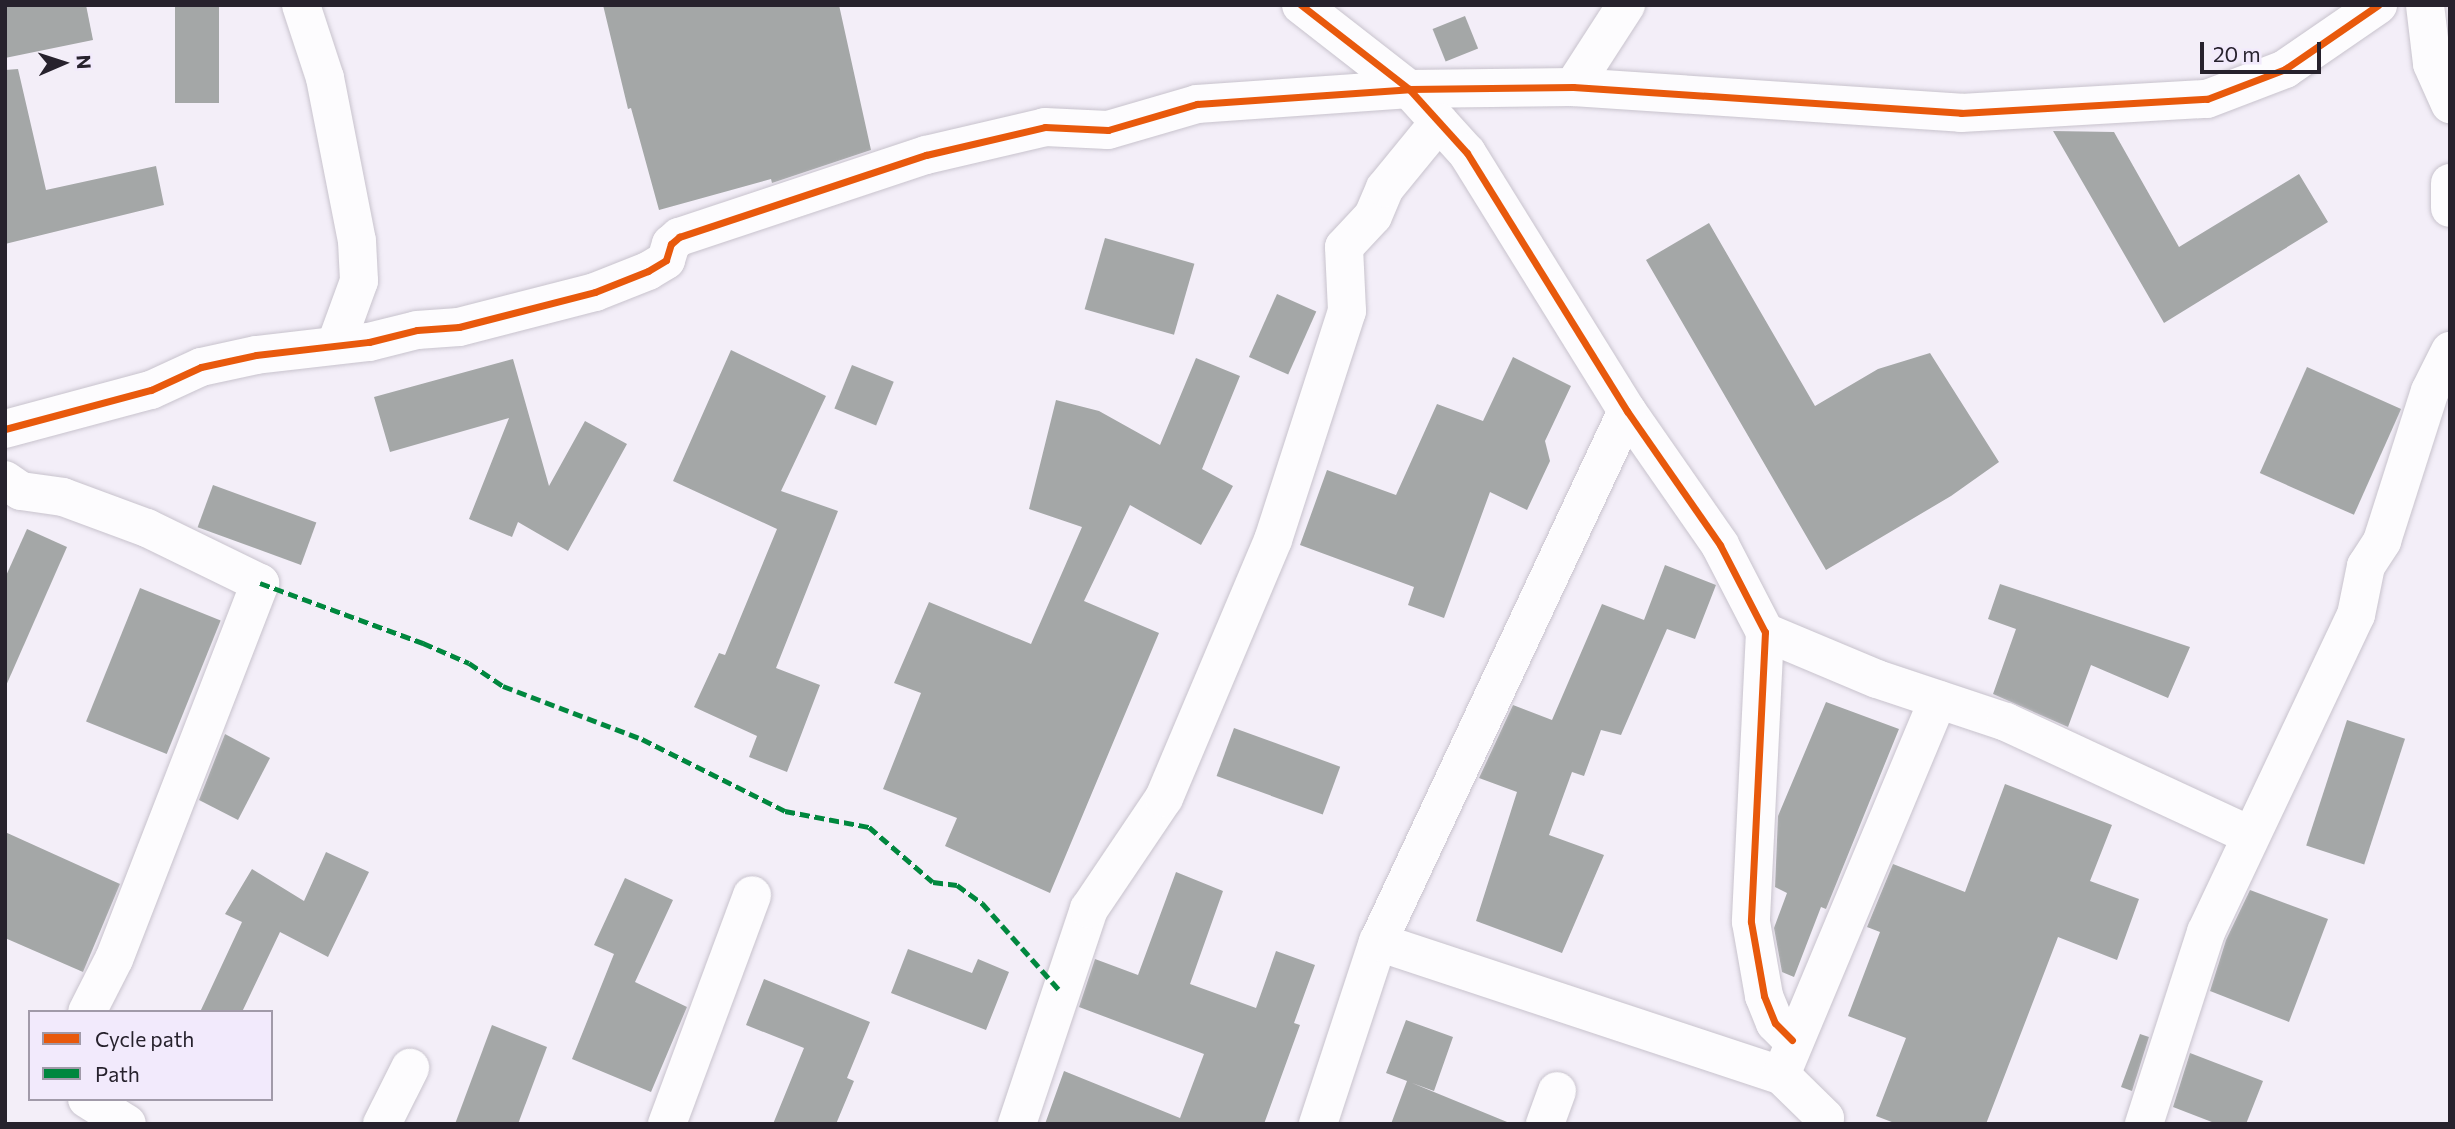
<!DOCTYPE html>
<html>
<head>
<meta charset="utf-8">
<style>
	body { margin:0 }
	#map { position:relative; width:2455px; height:1129px; overflow:hidden; background:#f3eef8; font-family:Commissioner,sans-serif }
	div>[style] { position:absolute }
	[style*='--x'] { left:calc(var(--x)*1px); top:calc(var(--y)*1px); width:calc(var(--w)*1px); rotate:calc(var(--a)*1deg) }
	.building>* { inset:0; background:#a4a7a7; transform-origin:0 0 }
	.roads { filter:drop-shadow(0 0 2px #c8c3cd) drop-shadow(0 0 2px #c8c3cd) }
	.minor>* { height:38px; margin:-19px; padding:0 19px; transform-origin:19px; border-radius:19px; background:#fdfcfe }
	.quiet>* { height:5px; margin-top:-2.5px; transform-origin:0; background:repeating-linear-gradient(90deg,#00873e 0 10px,transparent 0 15px) }
	.cycleway>* { height:7px; margin:-3.5px; padding:0 3.5px; transform-origin:3.5px; border-radius:3.5px; background:#e8590c }
	span { translate:-50% -50%; white-space:nowrap; text-align:center; line-height:1.15; -webkit-text-stroke:5px #f2eafc; paint-order:stroke }
	.frame { position:absolute; inset:0; border:7px solid #27222d; pointer-events:none }
	.legend { position:absolute; left:28px; top:1010px; width:245px; height:91px; box-sizing:border-box; background:#f2eafc; border:2px solid #a19aa9; margin:0; padding:9px 12px; list-style:none; font-size:21px; color:#27222d }
	.legend li { display:flex; align-items:center; gap:14px; height:35px }
	.legend b { width:35px; border:2px solid #a19aa9 }
	.north { position:absolute; left:28px; top:28px; width:70px; height:70px; -webkit-text-stroke:5px #f2eafc; paint-order:stroke; rotate:87deg; font-size:19px; font-weight:700; line-height:28px; text-align:center; color:#27222d }
	.north::after { content:''; display:block; margin:auto; width:24px; height:32px; background:#27222d; clip-path:polygon(50% 0,100% 100%,50% 72%,0 100%) }
	.scale { position:absolute; left:2200px; top:42px; width:121px; height:32px; box-sizing:border-box; border:4px solid #27222d; border-top:0; padding-left:9px; font-size:21px; line-height:24px; white-space:nowrap; color:#27222d; -webkit-text-stroke:5px #f2eafc; paint-order:stroke }
</style>
</head>
<body>
<div id="map">
	<div class="building">
		<i style="clip-path:polygon(5px 5px,86px 5px,93px 40px,5px 58px)"></i>
		<i style="left:175px;top:5px;width:44px;height:98px"></i>
		<i style="clip-path:polygon(603px 5px,839px 5px,871px 150px,772px 183px,771px 179px,659px 210px,631px 108px,628px 109px)"></i>
		<i style="left:1465px;top:16px;width:35px;height:35px;rotate:68deg"></i>
		<i style="clip-path:polygon(18px 69px,46px 190px,156px 166px,164px 205px,5px 244px,5px 70px)"></i>
		<i style="clip-path:polygon(2053px 131px,2114px 132px,2179px 247px,2299px 174px,2328px 222px,2164px 323px)"></i>
		<i style="clip-path:polygon(1709px 223px,1815px 406px,1878px 369px,1930px 353px,1999px 462px,1951px 496px,1826px 570px,1646px 260px)"></i>
		<i style="left:1105px;top:238px;width:93px;height:74px;rotate:16deg"></i>
		<i style="left:1277px;top:294px;width:43px;height:69px;rotate:24deg"></i>
		<i style="clip-path:polygon(731px 350px,826px 396px,781px 491px,838px 511px,776px 668px,820px 685px,787px 772px,749px 757px,757px 736px,694px 707px,719px 653px,725px 655px,777px 529px,673px 481px)"></i>
		<i style="clip-path:polygon(1513px 357px,1571px 386px,1545px 441px,1550px 461px,1527px 510px,1490px 492px,1444px 618px,1408px 605px,1414px 587px,1300px 545px,1327px 470px,1396px 495px,1437px 404px,1483px 421px)"></i>
		<i style="clip-path:polygon(1196px 358px,1240px 376px,1202px 469px,1233px 486px,1201px 545px,1130px 505px,1084px 601px,1159px 633px,1050px 893px,945px 846px,957px 818px,883px 789px,921px 693px,894px 683px,929px 602px,1031px 644px,1082px 527px,1029px 509px,1056px 400px,1099px 411px,1160px 445px)"></i>
		<i style="clip-path:polygon(513px 359px,549px 486px,585px 421px,627px 444px,568px 551px,518px 522px,512px 537px,469px 519px,509px 418px,390px 452px,374px 397px)"></i>
		<i style="left:852px;top:365px;width:45px;height:47px;rotate:22deg"></i>
		<i style="left:2307px;top:367px;width:103px;height:116px;rotate:24deg"></i>
		<i style="left:213px;top:485px;width:110px;height:45px;rotate:20deg"></i>
		<i style="clip-path:polygon(27px 529px,67px 547px,5px 688px,5px 578px)"></i>
		<i style="clip-path:polygon(1665px 565px,1716px 585px,1695px 639px,1667px 629px,1621px 735px,1601px 730px,1584px 776px,1572px 772px,1549px 835px,1604px 855px,1562px 953px,1476px 921px,1517px 792px,1479px 778px,1513px 705px,1552px 720px,1602px 604px,1644px 620px)"></i>
		<i style="clip-path:polygon(2000px 584px,2190px 647px,2168px 698px,2091px 665px,2068px 727px,1993px 694px,2016px 629px,1988px 619px)"></i>
		<i style="left:140px;top:588px;width:87px;height:144px;rotate:22deg"></i>
		<i style="clip-path:polygon(1826px 702px,1899px 729px,1826px 909px,1821px 907px,1794px 977px,1782px 972px,1774px 928px,1787px 893px,1775px 887px,1778px 816px)"></i>
		<i style="left:2347px;top:720px;width:61px;height:132px;rotate:18deg"></i>
		<i style="left:1234px;top:728px;width:113px;height:51px;rotate:20deg"></i>
		<i style="clip-path:polygon(225px 734px,270px 758px,238px 820px,199px 800px)"></i>
		<i style="clip-path:polygon(2005px 784px,2112px 825px,2090px 881px,2139px 899px,2117px 960px,2058px 937px,1986px 1124px,1897px 1124px,1876px 1116px,1906px 1038px,1848px 1016px,1880px 932px,1867px 927px,1893px 864px,1965px 892px)"></i>
		<i style="clip-path:polygon(5px 832px,120px 884px,83px 972px,5px 938px)"></i>
		<i style="clip-path:polygon(326px 852px,369px 872px,328px 957px,280px 932px,242px 1012px,200px 1012px,242px 922px,225px 914px,252px 869px,304px 901px)"></i>
		<i style="clip-path:polygon(1176px 872px,1223px 891px,1190px 984px,1256px 1008px,1276px 951px,1315px 965px,1294px 1023px,1300px 1025px,1264px 1124px,1045px 1124px,1064px 1071px,1180px 1118px,1204px 1054px,1079px 1007px,1095px 959px,1138px 975px)"></i>
		<i style="clip-path:polygon(625px 878px,673px 900px,635px 982px,687px 1007px,651px 1092px,572px 1059px,614px 954px,594px 945px)"></i>
		<i style="clip-path:polygon(2250px 890px,2328px 919px,2289px 1022px,2210px 991px,2226px 940px)"></i>
		<i style="clip-path:polygon(908px 949px,972px 973px,978px 959px,1009px 972px,986px 1030px,891px 993px)"></i>
		<i style="clip-path:polygon(764px 979px,870px 1022px,847px 1078px,854px 1081px,836px 1124px,773px 1124px,804px 1048px,746px 1025px)"></i>
		<i style="clip-path:polygon(1406px 1020px,1453px 1037px,1434px 1091px,1412px 1083px,1512px 1124px,1391px 1124px,1407px 1081px,1386px 1073px)"></i>
		<i style="clip-path:polygon(492px 1025px,547px 1047px,518px 1124px,455px 1124px)"></i>
		<i style="clip-path:polygon(2140px 1034px,2149px 1037px,2132px 1091px,2121px 1087px)"></i>
		<i style="clip-path:polygon(2190px 1053px,2263px 1081px,2246px 1124px,2217px 1124px,2173px 1107px)"></i>
	</div>
	<div class="roads">
		<div class="minor">
			<i style="--x:301;--y:5;--w:77;--a:71.8"></i>
			<i style="--x:325;--y:78;--w:166;--a:78.9"></i>
			<i style="--x:357;--y:241;--w:40;--a:87.1"></i>
			<i style="--x:359;--y:281;--w:67;--a:110.1"></i>
			<i style="--x:1301;--y:5;--w:137;--a:37.9"></i>
			<i style="--x:1409;--y:89;--w:86;--a:47.8"></i>
			<i style="--x:1467;--y:153;--w:304;--a:58.2"></i>
			<i style="--x:1627;--y:411;--w:163;--a:55.2"></i>
			<i style="--x:1720;--y:545;--w:98;--a:62.7"></i>
			<i style="--x:1765;--y:632;--w:290;--a:92.8"></i>
			<i style="--x:1751;--y:922;--w:75;--a:80"></i>
			<i style="--x:1764;--y:996;--w:29;--a:68"></i>
			<i style="--x:1775;--y:1023;--w:24;--a:45"></i>
			<i style="--x:2425;--y:5;--w:59;--a:83.2"></i>
			<i style="--x:2432;--y:64;--w:44;--a:65.8"></i>
			<i style="--x:1573;--y:87;--w:98;--a:-57.1"></i>
			<i style="--x:2450;--y:183;--w:25;--a:90"></i>
			<i style="--x:5;--y:429;--w:151;--a:-15"></i>
			<i style="--x:151;--y:390;--w:55;--a:-24.7"></i>
			<i style="--x:201;--y:367;--w:56;--a:-12.3"></i>
			<i style="--x:256;--y:355;--w:114;--a:-6.6"></i>
			<i style="--x:369;--y:342;--w:49;--a:-14"></i>
			<i style="--x:417;--y:330;--w:42;--a:-4.1"></i>
			<i style="--x:459;--y:327;--w:140;--a:-14.4"></i>
			<i style="--x:595;--y:292;--w:57;--a:-21.6"></i>
			<i style="--x:648;--y:271;--w:21;--a:-31"></i>
			<i style="--x:666;--y:260;--w:17;--a:-73"></i>
			<i style="--x:671;--y:244;--w:11;--a:-41"></i>
			<i style="--x:679;--y:237;--w:260;--a:-18.4"></i>
			<i style="--x:926;--y:155;--w:122;--a:-13.2"></i>
			<i style="--x:1045;--y:127;--w:63;--a:2.7"></i>
			<i style="--x:1108;--y:130;--w:93;--a:-16.3"></i>
			<i style="--x:1197;--y:104;--w:213;--a:-4"></i>
			<i style="--x:1409;--y:89;--w:164;--a:-0.7"></i>
			<i style="--x:1573;--y:87;--w:389;--a:3.8"></i>
			<i style="--x:1961;--y:113;--w:246;--a:-3.3"></i>
			<i style="--x:2207;--y:99;--w:84;--a:-21"></i>
			<i style="--x:2285;--y:69;--w:113;--a:-34.5"></i>
			<i style="--x:5;--y:480;--w:19;--a:35"></i>
			<i style="--x:21;--y:491;--w:42;--a:8.1"></i>
			<i style="--x:63;--y:497;--w:90;--a:20.3"></i>
			<i style="--x:147;--y:528;--w:126;--a:26"></i>
			<i style="--x:260;--y:583;--w:403;--a:111.2"></i>
			<i style="--x:114;--y:959;--w:59;--a:117"></i>
			<i style="--x:1765;--y:632;--w:121;--a:22.8"></i>
			<i style="--x:1877;--y:679;--w:136;--a:18.4"></i>
			<i style="--x:2006;--y:722;--w:268;--a:24.9"></i>
			<i style="--x:1378;--y:942;--w:424;--a:18.3"></i>
			<i style="--x:87;--y:1099;--w:47;--a:32"></i>
			<i style="--x:382;--y:1124;--w:63;--a:-63.4"></i>
			<i style="--x:667;--y:1124;--w:244;--a:-69.6"></i>
			<i style="--x:1017;--y:1124;--w:227;--a:-71.5"></i>
			<i style="--x:1089;--y:909;--w:134;--a:-56"></i>
			<i style="--x:1164;--y:798;--w:280;--a:-67.1"></i>
			<i style="--x:1273;--y:540;--w:241;--a:-72.1"></i>
			<i style="--x:1347;--y:311;--w:64;--a:-92.7"></i>
			<i style="--x:1344;--y:247;--w:42;--a:-46.9"></i>
			<i style="--x:1373;--y:216;--w:30;--a:-67"></i>
			<i style="--x:1385;--y:188;--w:85;--a:-50.7"></i>
			<i style="--x:1318;--y:1124;--w:192;--a:-71.8"></i>
			<i style="--x:1378;--y:942;--w:586;--a:-64.88"></i>
			<i style="--x:1545;--y:1124;--w:35;--a:-70"></i>
			<i style="--x:1823;--y:1124;--w:6;--a:-72"></i>
			<i style="--x:1825;--y:1118;--w:62;--a:-135.7"></i>
			<i style="--x:1781;--y:1075;--w:407;--a:-67.3"></i>
			<i style="--x:2144;--y:1124;--w:202;--a:-72.1"></i>
			<i style="--x:2206;--y:932;--w:351;--a:-64.7"></i>
			<i style="--x:2356;--y:615;--w:50;--a:-78.5"></i>
			<i style="--x:2366;--y:566;--w:30;--a:-57"></i>
			<i style="--x:2382;--y:541;--w:157;--a:-72.3"></i>
			<i style="--x:2430;--y:391;--w:45;--a:-63.4"></i>
		</div>
	</div>
	<div class="quiet">
		<i style="--x:260;--y:583;--w:174;--a:20.2"></i>
		<i style="--x:423;--y:643;--w:50;--a:23.5"></i>
		<i style="--x:469;--y:663;--w:41;--a:34.1"></i>
		<i style="--x:503;--y:686;--w:149;--a:20.9"></i>
		<i style="--x:642;--y:739;--w:160;--a:26.7"></i>
		<i style="--x:785;--y:811;--w:86;--a:10.8"></i>
		<i style="--x:869;--y:827;--w:84;--a:40.7"></i>
		<i style="--x:933;--y:882;--w:24;--a:7"></i>
		<i style="--x:957;--y:885;--w:31;--a:36"></i>
		<i style="--x:982;--y:903;--w:119;--a:48.4"></i>
	</div>
	<div class="cycleway">
		<i style="--x:1301;--y:5;--w:137;--a:37.9"></i>
		<i style="--x:1409;--y:89;--w:86;--a:47.8"></i>
		<i style="--x:1467;--y:153;--w:304;--a:58.2"></i>
		<i style="--x:1627;--y:411;--w:163;--a:55.2"></i>
		<i style="--x:1720;--y:545;--w:98;--a:62.7"></i>
		<i style="--x:1765;--y:632;--w:290;--a:92.8"></i>
		<i style="--x:1751;--y:922;--w:75;--a:80"></i>
		<i style="--x:1764;--y:996;--w:29;--a:68"></i>
		<i style="--x:1775;--y:1023;--w:24;--a:45"></i>
		<i style="--x:5;--y:429;--w:151;--a:-15"></i>
		<i style="--x:151;--y:390;--w:55;--a:-24.7"></i>
		<i style="--x:201;--y:367;--w:56;--a:-12.3"></i>
		<i style="--x:256;--y:355;--w:114;--a:-6.6"></i>
		<i style="--x:369;--y:342;--w:49;--a:-14"></i>
		<i style="--x:417;--y:330;--w:42;--a:-4.1"></i>
		<i style="--x:459;--y:327;--w:140;--a:-14.4"></i>
		<i style="--x:595;--y:292;--w:57;--a:-21.6"></i>
		<i style="--x:648;--y:271;--w:21;--a:-31"></i>
		<i style="--x:666;--y:260;--w:17;--a:-73"></i>
		<i style="--x:671;--y:244;--w:11;--a:-41"></i>
		<i style="--x:679;--y:237;--w:260;--a:-18.4"></i>
		<i style="--x:926;--y:155;--w:122;--a:-13.2"></i>
		<i style="--x:1045;--y:127;--w:63;--a:2.7"></i>
		<i style="--x:1108;--y:130;--w:93;--a:-16.3"></i>
		<i style="--x:1197;--y:104;--w:213;--a:-4"></i>
		<i style="--x:1409;--y:89;--w:164;--a:-0.7"></i>
		<i style="--x:1573;--y:87;--w:389;--a:3.8"></i>
		<i style="--x:1961;--y:113;--w:246;--a:-3.3"></i>
		<i style="--x:2207;--y:99;--w:84;--a:-21"></i>
		<i style="--x:2285;--y:69;--w:113;--a:-34.5"></i>
	</div>
	<div class="frame"></div>
	<ul class="legend">
	<li><b style="height:9px;background:#e8590c"></b>Cycle path</li>
	<li><b style="height:9px;background:#00873e"></b>Path</li>
	</ul>
	<div class="north">N</div>
	<div class="scale">20 m</div>
</div>
</body>
</html>
